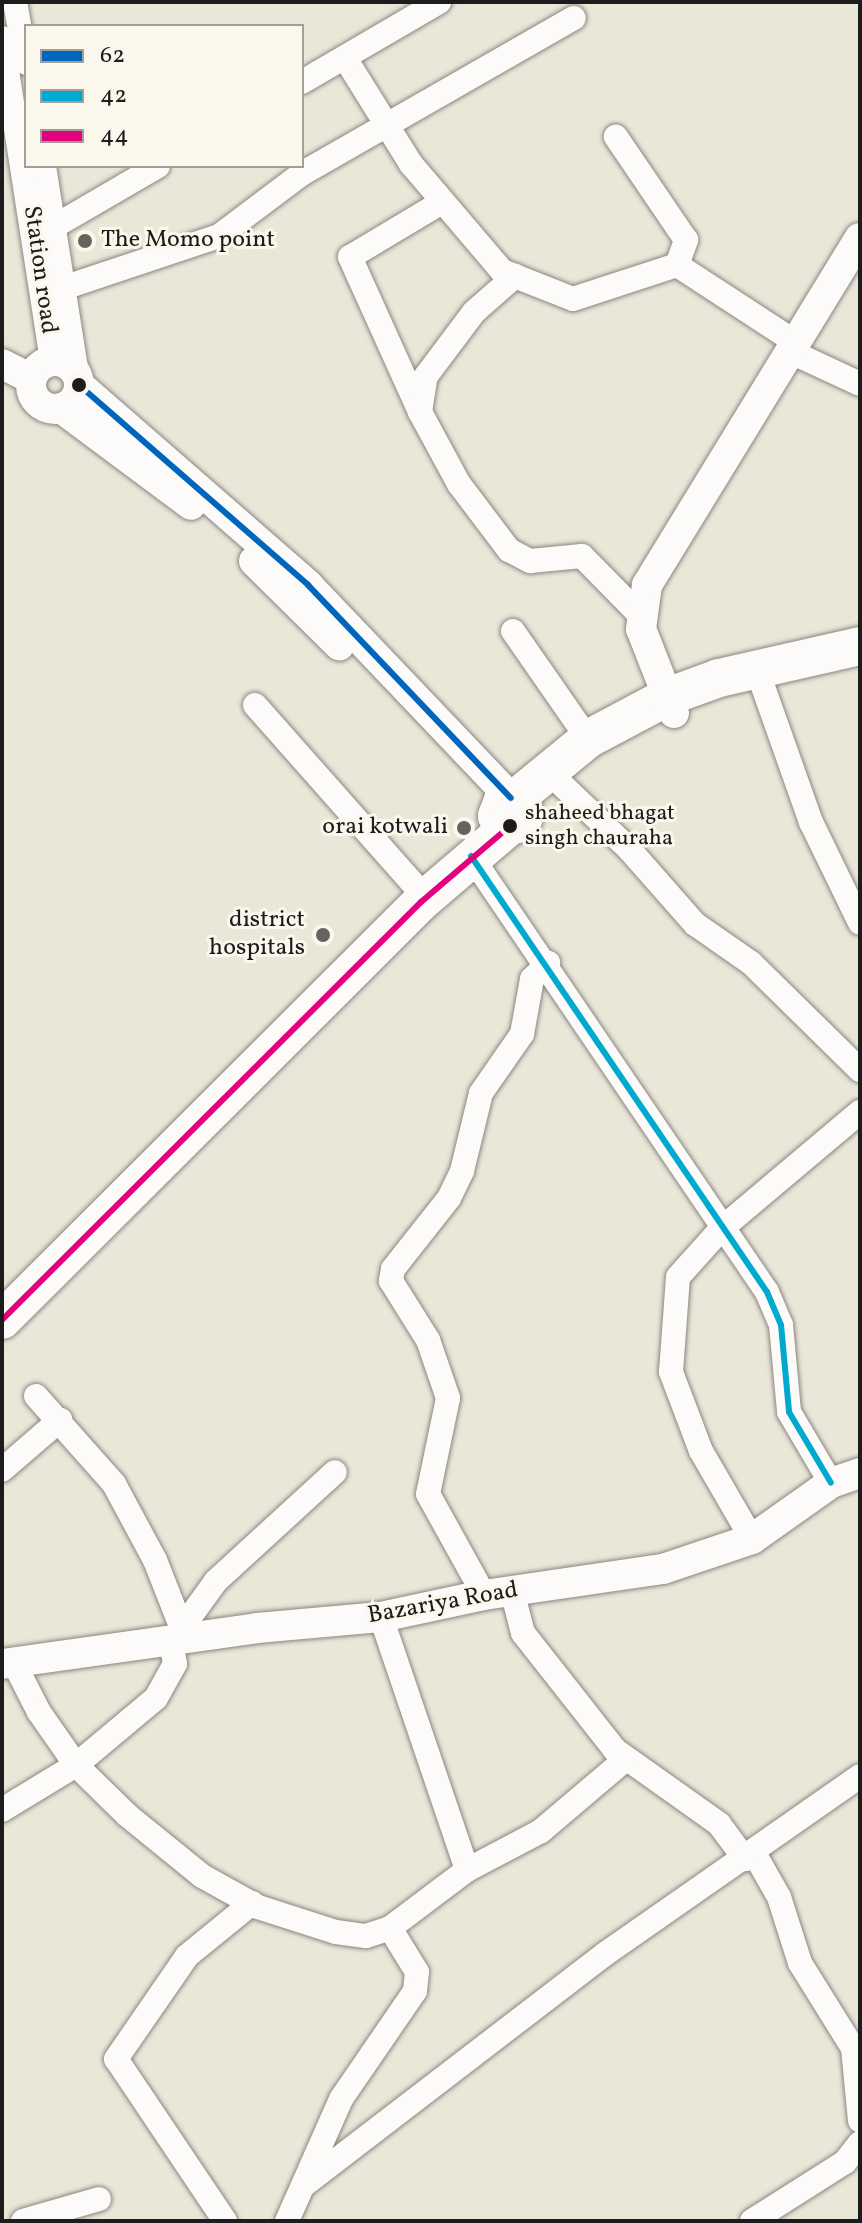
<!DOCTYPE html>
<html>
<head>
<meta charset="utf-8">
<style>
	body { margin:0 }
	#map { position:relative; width:862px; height:2223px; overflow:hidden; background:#eae6d8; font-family:Vollkorn,serif }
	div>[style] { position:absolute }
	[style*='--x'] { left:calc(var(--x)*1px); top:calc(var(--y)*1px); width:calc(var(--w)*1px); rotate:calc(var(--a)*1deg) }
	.roads { filter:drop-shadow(0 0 2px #898781) drop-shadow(0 0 2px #898781) }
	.minor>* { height:24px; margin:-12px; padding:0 12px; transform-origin:12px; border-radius:12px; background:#fcfbf9 }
	.tertiary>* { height:30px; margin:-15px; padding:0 15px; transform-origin:15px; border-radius:15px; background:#fcfbf9 }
	.tertiary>.ring { margin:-15px; padding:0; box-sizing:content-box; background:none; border:30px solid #fcfbf9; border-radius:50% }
	.primary>* { height:38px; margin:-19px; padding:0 19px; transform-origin:19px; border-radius:19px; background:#fcfbf9 }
	.bus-1>* { height:6px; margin:-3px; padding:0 3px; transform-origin:3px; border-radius:3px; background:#0065bd }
	.bus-2>* { height:6px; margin:-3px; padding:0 3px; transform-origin:3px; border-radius:3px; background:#00a9ce }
	.bus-3>* { height:6px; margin:-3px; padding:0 3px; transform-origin:3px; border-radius:3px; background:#e5007d }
	.dots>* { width:22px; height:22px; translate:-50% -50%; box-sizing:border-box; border:4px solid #fbf7ec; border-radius:50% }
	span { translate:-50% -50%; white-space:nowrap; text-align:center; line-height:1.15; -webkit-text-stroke:6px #fbf7ec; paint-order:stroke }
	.bus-label { font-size:22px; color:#1c1c1c }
	.left { translate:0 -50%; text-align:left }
	.poi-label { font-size:24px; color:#1c1c1c }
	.right { translate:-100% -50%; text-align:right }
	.street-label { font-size:24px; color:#1c1c1c }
	.frame { position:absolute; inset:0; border:4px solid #1c1c1c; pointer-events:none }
	.legend { position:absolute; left:24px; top:24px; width:280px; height:144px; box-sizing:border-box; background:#fbf7ec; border:2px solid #a29f99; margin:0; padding:10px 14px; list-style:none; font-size:24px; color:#1c1c1c }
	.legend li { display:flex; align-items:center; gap:16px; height:40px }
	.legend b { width:40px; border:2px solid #a29f99 }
</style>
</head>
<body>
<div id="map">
	<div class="roads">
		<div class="minor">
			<i style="--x:15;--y:2;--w:62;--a:79.8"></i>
			<i style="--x:2;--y:38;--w:327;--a:81.2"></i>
			<i style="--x:345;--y:58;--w:125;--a:58.1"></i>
			<i style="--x:411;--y:164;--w:140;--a:49.6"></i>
			<i style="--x:502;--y:271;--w:76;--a:21.5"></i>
			<i style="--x:573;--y:299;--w:109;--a:-18.1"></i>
			<i style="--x:677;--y:265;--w:27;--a:-70"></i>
			<i style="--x:686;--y:240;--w:125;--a:-124.2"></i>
			<i style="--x:302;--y:82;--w:159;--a:-30.3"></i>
			<i style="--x:44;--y:166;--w:212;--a:81"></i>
			<i style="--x:442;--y:202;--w:107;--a:149.1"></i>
			<i style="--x:350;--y:257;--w:170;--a:65.7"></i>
			<i style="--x:420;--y:412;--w:82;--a:61.6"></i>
			<i style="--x:459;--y:484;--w:83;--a:52.9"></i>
			<i style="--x:509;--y:550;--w:24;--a:28"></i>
			<i style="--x:530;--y:561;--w:52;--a:-5.5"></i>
			<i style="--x:582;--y:556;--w:83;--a:45.5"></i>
			<i style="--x:55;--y:226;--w:119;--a:-30.2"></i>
			<i style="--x:677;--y:265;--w:141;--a:33.1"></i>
			<i style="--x:63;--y:288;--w:164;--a:-18.4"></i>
			<i style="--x:219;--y:236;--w:105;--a:-36.9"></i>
			<i style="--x:303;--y:173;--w:312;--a:-29.8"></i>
			<i style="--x:789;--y:351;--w:78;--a:24.9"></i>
			<i style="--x:420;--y:412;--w:36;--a:-81"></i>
			<i style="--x:426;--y:376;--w:80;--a:-53.1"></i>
			<i style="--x:474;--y:312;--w:55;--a:-41.3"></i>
			<i style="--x:513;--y:631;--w:131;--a:55.2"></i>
			<i style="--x:761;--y:681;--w:150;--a:70.5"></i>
			<i style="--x:811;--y:822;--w:112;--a:64.1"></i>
			<i style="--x:255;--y:705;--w:242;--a:48.5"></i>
			<i style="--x:558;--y:781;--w:98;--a:43.8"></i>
			<i style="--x:629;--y:849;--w:100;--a:48.7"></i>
			<i style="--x:695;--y:924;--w:68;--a:34.9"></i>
			<i style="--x:751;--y:963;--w:153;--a:44.5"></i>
			<i style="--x:471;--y:856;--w:527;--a:55.83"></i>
			<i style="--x:767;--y:1292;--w:36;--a:67"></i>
			<i style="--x:781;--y:1325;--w:87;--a:84.7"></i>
			<i style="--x:789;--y:1412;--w:82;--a:59.4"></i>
			<i style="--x:36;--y:1396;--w:118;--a:48.4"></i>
			<i style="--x:114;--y:1484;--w:86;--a:61.7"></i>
			<i style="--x:155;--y:1560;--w:85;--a:68.6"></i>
			<i style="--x:2;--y:1470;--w:77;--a:-40.8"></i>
			<i style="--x:752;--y:1539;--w:102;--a:-120.1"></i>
			<i style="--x:701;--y:1451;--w:85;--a:-110.8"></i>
			<i style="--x:671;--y:1372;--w:95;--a:-85.8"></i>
			<i style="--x:678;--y:1277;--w:64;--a:-48.1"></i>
			<i style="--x:721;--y:1229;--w:182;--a:-40.1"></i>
			<i style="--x:512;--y:1591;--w:43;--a:75.3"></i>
			<i style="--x:523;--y:1633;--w:149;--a:51.8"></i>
			<i style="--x:615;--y:1750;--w:128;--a:35.4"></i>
			<i style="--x:719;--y:1824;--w:44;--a:53.4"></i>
			<i style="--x:484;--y:1595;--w:115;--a:-119"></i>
			<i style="--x:428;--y:1494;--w:98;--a:-78.2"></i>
			<i style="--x:448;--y:1398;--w:61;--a:-109"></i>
			<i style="--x:428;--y:1340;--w:70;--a:-122.1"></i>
			<i style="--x:391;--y:1281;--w:12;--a:-81"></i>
			<i style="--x:393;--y:1269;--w:90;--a:-51.7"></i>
			<i style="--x:449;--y:1198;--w:30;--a:-64"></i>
			<i style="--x:462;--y:1171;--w:80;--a:-76.3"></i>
			<i style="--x:481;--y:1093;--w:72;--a:-55.2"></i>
			<i style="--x:522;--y:1034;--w:56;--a:-79.7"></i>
			<i style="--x:532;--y:979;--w:23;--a:-45"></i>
			<i style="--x:381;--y:1617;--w:267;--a:71.2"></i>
			<i style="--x:182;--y:1628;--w:58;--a:-54.1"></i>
			<i style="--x:216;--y:1581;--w:161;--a:-42.5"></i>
			<i style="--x:14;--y:1663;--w:55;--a:63"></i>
			<i style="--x:39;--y:1712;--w:65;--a:55.1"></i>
			<i style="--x:76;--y:1765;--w:71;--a:44.4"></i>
			<i style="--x:127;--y:1815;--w:97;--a:39.1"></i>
			<i style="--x:202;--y:1876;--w:64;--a:29"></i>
			<i style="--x:258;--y:1907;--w:82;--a:17.8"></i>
			<i style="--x:336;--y:1932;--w:30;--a:8"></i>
			<i style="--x:366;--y:1936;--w:25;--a:-18"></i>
			<i style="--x:390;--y:1928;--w:96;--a:-37"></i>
			<i style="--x:467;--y:1870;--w:84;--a:-27.8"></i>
			<i style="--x:541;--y:1831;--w:111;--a:-40.3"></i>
			<i style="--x:2;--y:1810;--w:87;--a:-31.3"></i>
			<i style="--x:76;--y:1765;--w:104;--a:-39.9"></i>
			<i style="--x:156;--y:1698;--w:39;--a:-61"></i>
			<i style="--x:175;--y:1664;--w:23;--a:-100"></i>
			<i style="--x:754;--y:1853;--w:51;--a:60.4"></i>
			<i style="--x:779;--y:1897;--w:69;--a:72.3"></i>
			<i style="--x:800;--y:1963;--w:100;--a:58.1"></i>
			<i style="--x:853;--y:2048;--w:73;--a:84.5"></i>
			<i style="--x:304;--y:2185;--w:379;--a:-37.5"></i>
			<i style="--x:605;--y:1954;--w:311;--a:-34.9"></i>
			<i style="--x:23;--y:2221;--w:79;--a:-16.1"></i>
			<i style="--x:225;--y:2221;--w:195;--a:-123.9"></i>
			<i style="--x:116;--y:2059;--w:125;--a:-55.4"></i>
			<i style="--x:187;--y:1956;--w:84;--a:-39.2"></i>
			<i style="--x:287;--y:2221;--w:133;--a:-66.1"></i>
			<i style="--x:341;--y:2099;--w:131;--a:-55.6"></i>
			<i style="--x:415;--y:1991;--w:19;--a:-84"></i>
			<i style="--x:417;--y:1972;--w:52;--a:-121.5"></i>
			<i style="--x:752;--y:2221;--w:110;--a:-32.4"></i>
			<i style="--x:845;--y:2162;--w:24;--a:-52"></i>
		</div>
		<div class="tertiary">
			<i class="ring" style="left:31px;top:361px;width:18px;height:18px"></i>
			<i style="--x:2;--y:364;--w:33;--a:27"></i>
			<i style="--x:79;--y:385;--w:304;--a:41.1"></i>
			<i style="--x:308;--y:585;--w:294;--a:46.4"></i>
			<i style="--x:61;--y:408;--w:162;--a:36.7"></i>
			<i style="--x:254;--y:561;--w:120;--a:44.7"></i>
			<i style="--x:674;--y:713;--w:90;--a:-111.4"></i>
			<i style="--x:641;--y:629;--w:44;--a:-82.2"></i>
			<i style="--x:647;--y:585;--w:407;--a:-58.5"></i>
			<i style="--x:2;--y:1664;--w:258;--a:-8"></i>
			<i style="--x:257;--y:1628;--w:124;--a:-5.1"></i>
			<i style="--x:381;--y:1617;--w:105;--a:-12.1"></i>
			<i style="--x:484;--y:1595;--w:181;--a:-8.3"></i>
			<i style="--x:663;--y:1569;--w:94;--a:-18.6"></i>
			<i style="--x:752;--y:1539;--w:97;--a:-35.3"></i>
			<i style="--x:831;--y:1483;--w:31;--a:-19"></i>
		</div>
		<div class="primary">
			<i style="--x:515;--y:799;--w:9;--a:36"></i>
			<i style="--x:522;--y:804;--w:13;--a:81"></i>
			<i style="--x:524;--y:817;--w:9;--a:131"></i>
			<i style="--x:518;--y:824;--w:13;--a:176"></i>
			<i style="--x:505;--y:825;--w:12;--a:-132"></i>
			<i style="--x:497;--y:816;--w:17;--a:-69"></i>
			<i style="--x:503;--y:800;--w:12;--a:-5"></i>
			<i style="--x:515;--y:799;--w:94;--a:-39.4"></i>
			<i style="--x:588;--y:739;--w:89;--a:-28"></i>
			<i style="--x:667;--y:697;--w:55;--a:-20.1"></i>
			<i style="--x:719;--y:678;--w:145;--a:-12.8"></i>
			<i style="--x:2;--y:1320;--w:592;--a:-44.93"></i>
			<i style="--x:421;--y:902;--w:117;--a:-40.5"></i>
		</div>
	</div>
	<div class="bus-1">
		<i style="--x:79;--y:385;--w:304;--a:41.1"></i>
		<i style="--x:308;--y:585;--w:294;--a:46.4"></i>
	</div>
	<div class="bus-2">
		<i style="--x:471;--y:856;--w:527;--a:55.83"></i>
		<i style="--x:767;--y:1292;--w:36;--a:67"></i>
		<i style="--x:781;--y:1325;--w:87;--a:84.7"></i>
		<i style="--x:789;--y:1412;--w:82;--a:59.4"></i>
	</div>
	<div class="bus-3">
		<i style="--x:2;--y:1320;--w:592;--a:-44.93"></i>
		<i style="--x:421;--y:902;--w:117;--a:-40.5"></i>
	</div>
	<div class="dots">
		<i style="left:85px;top:241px;background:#64635e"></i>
		<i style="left:79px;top:385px;background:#1c1c1c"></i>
		<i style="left:510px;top:826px;background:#1c1c1c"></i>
		<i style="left:464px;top:828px;background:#64635e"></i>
		<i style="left:323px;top:935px;background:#64635e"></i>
	</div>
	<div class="bus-label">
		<span class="left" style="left:525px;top:826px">shaheed bhagat<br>singh chauraha</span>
	</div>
	<div class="poi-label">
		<span class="left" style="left:101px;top:241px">The Momo point</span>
		<span class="right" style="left:448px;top:828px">orai kotwali</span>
		<span class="right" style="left:305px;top:935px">district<br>hospitals</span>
	</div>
	<div class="street-label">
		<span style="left:39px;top:270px;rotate:82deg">Station road</span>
		<span style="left:443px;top:1604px;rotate:-10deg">Bazariya Road</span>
	</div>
	<div class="frame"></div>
	<ul class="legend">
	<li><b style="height:10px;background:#0065bd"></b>62</li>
	<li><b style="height:10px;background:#00a9ce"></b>42</li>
	<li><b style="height:10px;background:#e5007d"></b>44</li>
	</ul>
</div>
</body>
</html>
